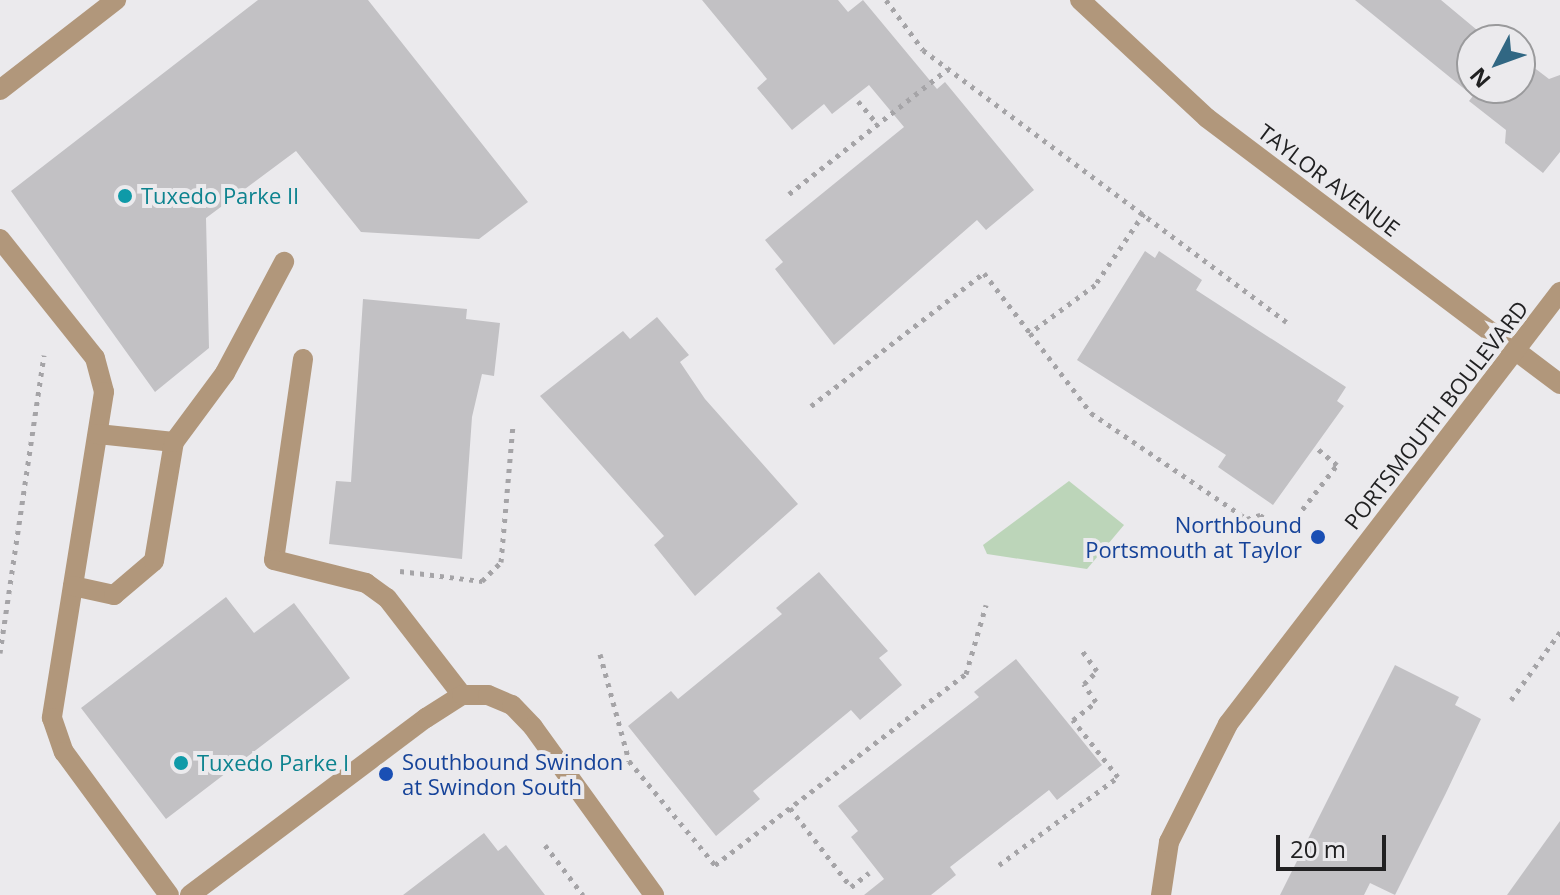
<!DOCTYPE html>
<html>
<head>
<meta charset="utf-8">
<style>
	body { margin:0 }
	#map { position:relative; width:1560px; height:895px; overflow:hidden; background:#ebeaed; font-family:"Open Sans",sans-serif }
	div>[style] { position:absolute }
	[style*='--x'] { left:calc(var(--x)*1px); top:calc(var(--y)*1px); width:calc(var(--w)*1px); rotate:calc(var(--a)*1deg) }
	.green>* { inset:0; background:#bcd5b9 }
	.building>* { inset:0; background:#c2c1c4 }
	.path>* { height:5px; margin-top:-2.5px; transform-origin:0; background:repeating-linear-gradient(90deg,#a5a4a7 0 4px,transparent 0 10px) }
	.minor>* { height:20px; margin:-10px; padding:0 10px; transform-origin:10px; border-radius:10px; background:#b1977b }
	.dots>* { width:22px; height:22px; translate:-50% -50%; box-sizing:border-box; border:4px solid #ebeaed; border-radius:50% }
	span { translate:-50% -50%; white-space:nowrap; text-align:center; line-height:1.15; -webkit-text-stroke:8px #ebeaed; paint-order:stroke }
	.street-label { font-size:22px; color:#212122 }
	.culture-label { font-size:22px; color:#0d838f }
	.left { translate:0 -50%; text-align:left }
	.transit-label { font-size:22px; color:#164399 }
	.right { translate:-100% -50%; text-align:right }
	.north { position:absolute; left:1456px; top:24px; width:80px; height:80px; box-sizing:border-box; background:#ebeaed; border:2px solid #9a9a9c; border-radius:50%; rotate:229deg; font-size:22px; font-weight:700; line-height:32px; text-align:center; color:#212122 }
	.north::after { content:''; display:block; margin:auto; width:28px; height:36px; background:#316783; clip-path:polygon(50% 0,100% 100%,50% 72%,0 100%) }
	.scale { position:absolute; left:1276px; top:835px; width:110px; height:36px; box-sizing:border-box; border:4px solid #212122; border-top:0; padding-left:10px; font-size:24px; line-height:28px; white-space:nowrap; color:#212122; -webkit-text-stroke:6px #ebeaed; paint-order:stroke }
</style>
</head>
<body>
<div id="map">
	<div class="green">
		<i style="clip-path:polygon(1069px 481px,1124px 525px,1087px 569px,987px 554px,983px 545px)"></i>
	</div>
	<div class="building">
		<i style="clip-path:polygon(258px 0,368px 0,528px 202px,479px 239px,361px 232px,296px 151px,206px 218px,209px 348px,155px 392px,11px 191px)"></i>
		<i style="clip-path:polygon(702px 0,838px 0,848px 12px,863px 0,937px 89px,945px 82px,1034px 190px,986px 230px,977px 220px,834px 345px,775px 269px,783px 262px,765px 240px,904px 127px,869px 85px,832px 114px,824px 104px,792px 130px,757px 88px,767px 79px)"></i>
		<i style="clip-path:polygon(1355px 0,1441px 0,1489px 40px,1472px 40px,1472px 88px,1520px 88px,1520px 57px,1549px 79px,1560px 75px,1560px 152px,1543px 173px,1505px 143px,1506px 130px,1469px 101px,1473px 96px)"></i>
		<i style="clip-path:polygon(1145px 251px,1155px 258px,1159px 251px,1202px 280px,1196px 290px,1346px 387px,1337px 401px,1344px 406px,1273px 505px,1218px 467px,1226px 455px,1077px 360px)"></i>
		<i style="clip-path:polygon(363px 299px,467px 309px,466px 319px,500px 323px,494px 376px,482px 374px,472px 417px,462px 559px,329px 544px,336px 481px,351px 482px)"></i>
		<i style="clip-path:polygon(657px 317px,689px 355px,680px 362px,705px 399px,798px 504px,695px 596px,654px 545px,664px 536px,540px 396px,623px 331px,630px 339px)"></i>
		<i style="clip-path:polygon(819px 572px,888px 651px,879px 658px,902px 685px,860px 720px,851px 710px,753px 791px,760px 799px,716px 836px,628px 726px,671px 691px,678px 699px,782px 614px,776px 608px)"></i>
		<i style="clip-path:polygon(226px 597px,254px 633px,294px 603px,350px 678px,166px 819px,81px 708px)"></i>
		<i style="clip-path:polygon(1016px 659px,1102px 765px,1057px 800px,1049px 790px,950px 867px,956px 875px,931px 895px,864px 895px,884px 879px,851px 837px,858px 831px,838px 806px,979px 697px,974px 692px)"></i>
		<i style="clip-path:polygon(1395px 665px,1459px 697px,1455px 705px,1481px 719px,1446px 793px,1395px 895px,1370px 883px,1364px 895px,1280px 895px)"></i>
		<i style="clip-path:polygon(1560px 821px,1560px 895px,1507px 895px)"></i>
		<i style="clip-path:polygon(484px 833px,498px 851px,506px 845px,545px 895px,403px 895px)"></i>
	</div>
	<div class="path">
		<i style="--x:886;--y:0;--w:62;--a:53.5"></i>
		<i style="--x:923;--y:50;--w:454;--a:36.8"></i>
		<i style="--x:858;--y:101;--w:30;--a:50"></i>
		<i style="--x:789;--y:194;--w:202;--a:-38.2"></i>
		<i style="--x:1144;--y:213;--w:87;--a:124.2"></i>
		<i style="--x:1095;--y:285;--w:81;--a:143.6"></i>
		<i style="--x:1030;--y:333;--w:101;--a:52.7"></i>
		<i style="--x:1091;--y:413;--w:189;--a:34.2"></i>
		<i style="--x:1247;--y:519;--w:14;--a:-17"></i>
		<i style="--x:1260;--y:515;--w:30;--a:37"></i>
		<i style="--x:1284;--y:533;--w:86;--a:-52.1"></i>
		<i style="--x:1337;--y:465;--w:25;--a:-140"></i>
		<i style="--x:811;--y:406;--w:218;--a:-37.6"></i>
		<i style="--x:984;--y:273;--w:76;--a:52.5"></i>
		<i style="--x:400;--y:571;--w:83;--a:7"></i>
		<i style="--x:482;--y:581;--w:27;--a:-45"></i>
		<i style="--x:501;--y:562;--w:138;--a:-85"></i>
		<i style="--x:0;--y:653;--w:301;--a:-81.6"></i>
		<i style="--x:600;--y:654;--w:111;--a:74.8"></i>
		<i style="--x:629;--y:761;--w:135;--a:50.4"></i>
		<i style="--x:715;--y:865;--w:315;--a:-37.3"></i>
		<i style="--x:966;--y:674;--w:72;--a:-73.8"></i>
		<i style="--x:1511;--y:700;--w:84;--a:-54.2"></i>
		<i style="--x:790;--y:808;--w:100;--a:52.3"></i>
		<i style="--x:851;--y:887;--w:23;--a:-38"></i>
		<i style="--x:545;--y:845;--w:63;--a:52.8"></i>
		<i style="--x:999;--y:865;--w:148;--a:-36.5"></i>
		<i style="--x:1118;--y:777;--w:73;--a:-128.3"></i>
		<i style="--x:1073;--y:720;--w:29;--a:-38"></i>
		<i style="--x:1096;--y:702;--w:22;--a:-124"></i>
		<i style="--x:1084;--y:684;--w:18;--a:-45"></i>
		<i style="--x:1097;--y:671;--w:27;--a:-126"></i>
	</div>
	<div class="minor">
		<i style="--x:1080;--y:0;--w:173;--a:42.9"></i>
		<i style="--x:1207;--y:118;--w:442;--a:37"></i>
		<i style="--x:0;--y:90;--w:147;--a:-37.8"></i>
		<i style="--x:0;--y:239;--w:152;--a:51.4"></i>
		<i style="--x:95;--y:358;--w:35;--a:75"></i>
		<i style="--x:104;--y:392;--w:330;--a:99.1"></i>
		<i style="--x:52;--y:718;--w:36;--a:71"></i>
		<i style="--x:64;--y:752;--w:177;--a:53.7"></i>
		<i style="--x:303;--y:359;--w:203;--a:98.2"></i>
		<i style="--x:274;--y:560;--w:95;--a:14"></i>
		<i style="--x:366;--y:583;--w:26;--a:36"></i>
		<i style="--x:387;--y:598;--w:123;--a:52.3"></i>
		<i style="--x:98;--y:434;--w:76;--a:6"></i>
		<i style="--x:73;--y:586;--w:42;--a:12.4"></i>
		<i style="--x:114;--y:595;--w:52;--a:-40.4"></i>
		<i style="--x:154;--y:561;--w:121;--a:-80.5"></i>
		<i style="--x:174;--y:442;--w:86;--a:-53.5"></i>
		<i style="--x:225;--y:373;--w:126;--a:-62"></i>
		<i style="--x:190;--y:895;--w:295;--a:-36.9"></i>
		<i style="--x:426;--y:718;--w:43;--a:-32.6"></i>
		<i style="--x:462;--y:695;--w:26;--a:0"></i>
		<i style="--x:488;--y:695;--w:26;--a:23"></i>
		<i style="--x:512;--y:705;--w:30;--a:46"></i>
		<i style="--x:533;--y:727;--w:207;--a:54.2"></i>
		<i style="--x:1161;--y:895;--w:54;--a:-81.4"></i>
		<i style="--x:1169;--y:842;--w:132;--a:-63.4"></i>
		<i style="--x:1228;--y:724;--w:545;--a:-52.46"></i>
	</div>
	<div class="dots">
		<i style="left:125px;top:196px;background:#0f9aa8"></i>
		<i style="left:1318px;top:537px;background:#1a4fb4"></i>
		<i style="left:181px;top:763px;background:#0f9aa8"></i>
		<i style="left:386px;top:774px;background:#1a4fb4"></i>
	</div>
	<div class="street-label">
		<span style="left:1329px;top:180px;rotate:37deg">TAYLOR AVENUE</span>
		<span style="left:1436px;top:415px;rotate:-52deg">PORTSMOUTH BOULEVARD</span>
	</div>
	<div class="culture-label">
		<span class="left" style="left:141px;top:196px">Tuxedo Parke II</span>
		<span class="left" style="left:197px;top:763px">Tuxedo Parke I</span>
	</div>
	<div class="transit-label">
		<span class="right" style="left:1302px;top:537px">Northbound<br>Portsmouth at Taylor</span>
		<span class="left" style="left:402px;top:774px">Southbound Swindon<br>at Swindon South</span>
	</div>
	<div class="north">N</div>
	<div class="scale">20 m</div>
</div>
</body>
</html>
